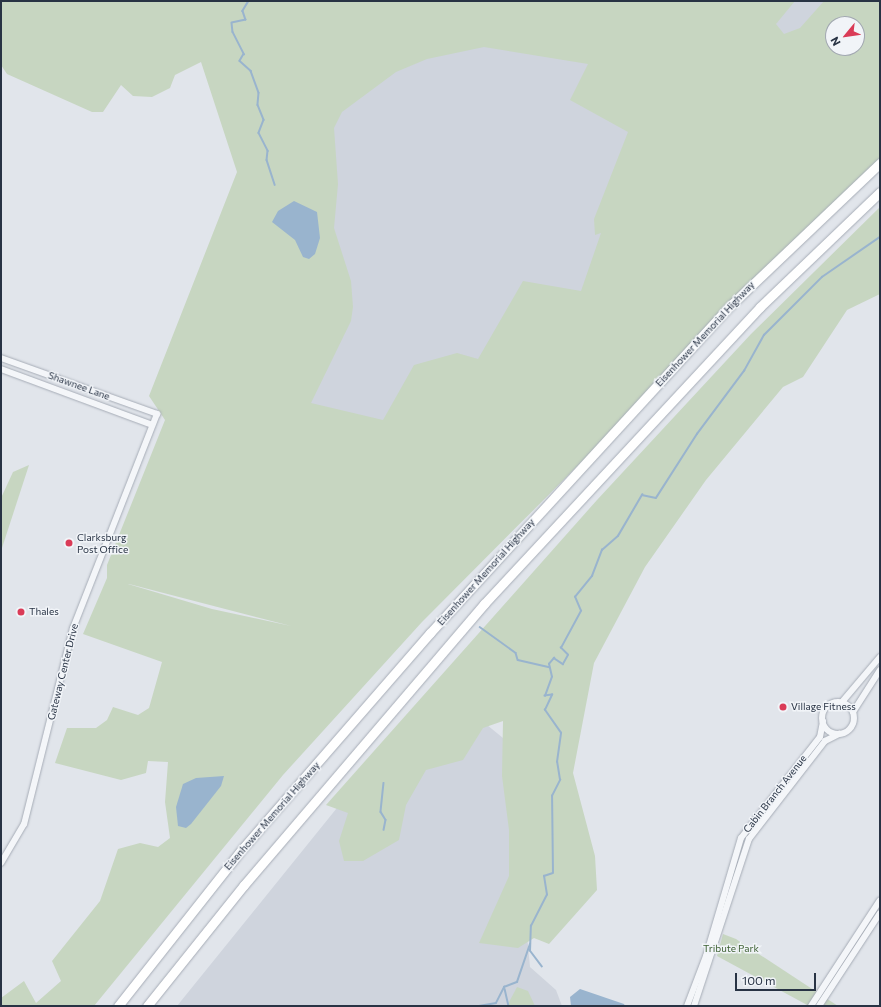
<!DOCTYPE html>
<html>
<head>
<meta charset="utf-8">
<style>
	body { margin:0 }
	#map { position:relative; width:881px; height:1007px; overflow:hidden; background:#e1e5eb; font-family:Commissioner,sans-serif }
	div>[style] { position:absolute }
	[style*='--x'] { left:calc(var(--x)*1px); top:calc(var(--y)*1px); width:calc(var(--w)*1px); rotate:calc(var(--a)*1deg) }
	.built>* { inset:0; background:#cfd4dd }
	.green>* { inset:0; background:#c7d6c1 }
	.water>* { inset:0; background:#99b4ce }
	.stream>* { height:1.5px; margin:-0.75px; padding:0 0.75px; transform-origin:0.75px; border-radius:0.75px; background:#99b4ce }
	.roads { filter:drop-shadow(0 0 1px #a6acb6) drop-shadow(0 0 1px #a6acb6) }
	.minor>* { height:6px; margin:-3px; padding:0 3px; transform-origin:3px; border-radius:3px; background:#f4f6f9 }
	.minor>.ring { margin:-3px; padding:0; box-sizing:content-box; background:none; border:6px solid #f4f6f9; border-radius:50% }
	.highway>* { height:9px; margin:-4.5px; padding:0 4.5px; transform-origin:4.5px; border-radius:4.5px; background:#fff }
	.dots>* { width:11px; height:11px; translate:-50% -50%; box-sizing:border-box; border:2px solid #f1f4f8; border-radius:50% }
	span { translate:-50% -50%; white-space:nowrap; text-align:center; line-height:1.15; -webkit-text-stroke:3px #f1f4f8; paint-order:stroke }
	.street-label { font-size:10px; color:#283344 }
	.poi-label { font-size:10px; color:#283344 }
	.left { translate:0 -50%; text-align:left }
	.park-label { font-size:10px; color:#3d6133 }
	.frame { position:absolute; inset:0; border:2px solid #283344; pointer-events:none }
	.north { position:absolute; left:825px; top:16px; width:40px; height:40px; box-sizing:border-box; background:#f1f4f8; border:1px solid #a1a7b0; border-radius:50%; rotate:241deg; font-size:11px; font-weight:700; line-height:16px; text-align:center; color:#283344 }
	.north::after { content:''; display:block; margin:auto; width:14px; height:18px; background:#da3b57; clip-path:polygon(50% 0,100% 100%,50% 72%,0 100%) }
	.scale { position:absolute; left:735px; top:973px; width:81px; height:18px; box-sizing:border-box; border:2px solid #283344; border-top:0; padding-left:5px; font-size:12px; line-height:14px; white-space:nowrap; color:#283344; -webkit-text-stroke:3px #f1f4f8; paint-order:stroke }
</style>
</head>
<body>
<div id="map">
	<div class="built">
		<i style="clip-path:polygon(evenodd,331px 1px,880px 1px,880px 143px,413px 619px,174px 426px,331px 1px,833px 24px,857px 24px,857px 48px,833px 48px,833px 24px)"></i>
		<i style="clip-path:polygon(437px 684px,519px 751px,521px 871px,530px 967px,556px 990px,562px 1006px,177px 1006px)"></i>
	</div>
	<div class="green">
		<i style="clip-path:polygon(evenodd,1px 1px,795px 1px,776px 24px,784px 34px,800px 28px,824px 1px,880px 1px,880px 162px,422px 622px,283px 775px,94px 1006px,1px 1006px,1px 998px,24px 981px,36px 1003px,61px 981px,52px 961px,100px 901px,118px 849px,140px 843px,158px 847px,170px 838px,165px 802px,168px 762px,148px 761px,146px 773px,121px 780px,55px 763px,67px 728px,96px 728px,107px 720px,113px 707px,138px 715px,149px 708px,162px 662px,83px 634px,107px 578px,107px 565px,165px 420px,149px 396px,237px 172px,201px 62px,175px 75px,170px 88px,152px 97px,133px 96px,121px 85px,103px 112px,92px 112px,7px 74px,1px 65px,1px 1px,833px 24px,857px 24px,857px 48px,833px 48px,833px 24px,1px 1px,484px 47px,588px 64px,570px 100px,628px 132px,594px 219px,595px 235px,601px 233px,581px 291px,523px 281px,478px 359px,457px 353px,414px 365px,383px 420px,311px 403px,351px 321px,353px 307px,351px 281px,334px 228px,338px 184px,334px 128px,342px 112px,396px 72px,427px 59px,484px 47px,1px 1px,128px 584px,129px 584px,291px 626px,212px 609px,128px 584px)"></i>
		<i style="clip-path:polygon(880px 207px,880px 294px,847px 310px,803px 377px,783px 387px,706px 480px,645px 567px,594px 663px,573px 773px,595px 856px,597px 890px,549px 944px,534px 938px,518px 948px,479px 943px,509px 876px,509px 830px,502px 776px,503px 721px,483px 728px,463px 760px,426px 770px,406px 805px,399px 840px,363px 861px,344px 861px,339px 841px,348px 813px,326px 805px,597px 500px,751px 334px)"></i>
		<i style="clip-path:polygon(29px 465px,1px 551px,1px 498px,13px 472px)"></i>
		<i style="clip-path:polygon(723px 934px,736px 939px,838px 1006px,809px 1006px,717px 956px)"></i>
		<i style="clip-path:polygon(517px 987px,528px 991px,535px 1006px,507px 1006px)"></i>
	</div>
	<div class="water">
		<i style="clip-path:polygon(294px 201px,317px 212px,320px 238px,315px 254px,309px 259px,303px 257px,295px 240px,272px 222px,278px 211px)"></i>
		<i style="clip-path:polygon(224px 776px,221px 786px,191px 824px,186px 828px,178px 826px,176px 807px,183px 784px,196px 778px)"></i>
		<i style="clip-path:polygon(580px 989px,624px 1004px,625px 1006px,571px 1006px,570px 997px)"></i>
	</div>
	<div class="stream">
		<i style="--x:249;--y:1;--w:12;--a:121"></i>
		<i style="--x:243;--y:11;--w:9;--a:72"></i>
		<i style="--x:246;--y:20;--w:14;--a:168"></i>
		<i style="--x:232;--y:23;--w:9;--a:84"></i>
		<i style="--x:233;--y:32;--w:25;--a:63"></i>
		<i style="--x:244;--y:54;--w:8;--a:120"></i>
		<i style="--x:240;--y:61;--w:15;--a:42"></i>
		<i style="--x:251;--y:71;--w:23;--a:70"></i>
		<i style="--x:259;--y:93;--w:12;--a:95"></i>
		<i style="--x:258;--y:105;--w:16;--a:68"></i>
		<i style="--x:264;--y:120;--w:14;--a:111"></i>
		<i style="--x:259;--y:133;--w:20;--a:63"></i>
		<i style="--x:268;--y:151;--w:9;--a:96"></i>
		<i style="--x:267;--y:160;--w:26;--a:72"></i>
		<i style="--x:480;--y:627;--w:44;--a:35.8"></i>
		<i style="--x:516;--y:653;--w:7;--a:74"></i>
		<i style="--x:518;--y:660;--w:32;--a:13"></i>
		<i style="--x:384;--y:783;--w:29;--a:96"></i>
		<i style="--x:381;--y:812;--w:9;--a:58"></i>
		<i style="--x:386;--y:820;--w:10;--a:101"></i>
		<i style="--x:542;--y:967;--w:20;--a:-127"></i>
		<i style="--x:530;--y:951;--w:25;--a:-88"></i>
		<i style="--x:531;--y:926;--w:35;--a:-63"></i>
		<i style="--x:547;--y:895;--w:19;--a:-99"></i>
		<i style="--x:544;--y:876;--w:9;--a:-18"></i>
		<i style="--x:553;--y:873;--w:77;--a:-90.7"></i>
		<i style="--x:552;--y:796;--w:18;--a:-63"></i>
		<i style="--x:560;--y:780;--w:18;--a:-99"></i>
		<i style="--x:557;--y:762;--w:29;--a:-82"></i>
		<i style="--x:561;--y:733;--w:28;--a:-125"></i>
		<i style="--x:545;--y:710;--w:17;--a:-65"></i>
		<i style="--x:552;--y:695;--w:7;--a:172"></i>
		<i style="--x:545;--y:696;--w:20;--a:-70"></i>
		<i style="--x:552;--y:677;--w:13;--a:-103"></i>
		<i style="--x:549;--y:664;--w:8;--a:-50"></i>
		<i style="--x:554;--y:658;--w:11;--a:34"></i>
		<i style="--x:563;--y:664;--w:10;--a:-61"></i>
		<i style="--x:568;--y:655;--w:10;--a:-135"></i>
		<i style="--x:561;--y:648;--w:42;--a:-61.6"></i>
		<i style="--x:581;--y:611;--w:15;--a:-113"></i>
		<i style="--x:575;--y:597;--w:27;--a:-51"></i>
		<i style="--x:592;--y:576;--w:28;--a:-69"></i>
		<i style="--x:602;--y:550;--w:21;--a:-41"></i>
		<i style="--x:618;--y:536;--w:48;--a:-59.7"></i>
		<i style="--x:642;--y:495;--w:14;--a:12"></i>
		<i style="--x:656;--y:498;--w:76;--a:-57.4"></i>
		<i style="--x:697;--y:434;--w:79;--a:-53.3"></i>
		<i style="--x:744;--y:371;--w:41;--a:-60.9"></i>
		<i style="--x:764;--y:335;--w:82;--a:-45"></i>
		<i style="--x:822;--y:277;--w:70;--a:-34.6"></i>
		<i style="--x:505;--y:989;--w:17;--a:77"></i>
		<i style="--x:479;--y:1006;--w:17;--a:-10"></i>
		<i style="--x:496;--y:1003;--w:18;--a:-63"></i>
		<i style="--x:504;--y:987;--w:14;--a:-21"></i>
		<i style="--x:517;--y:982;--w:40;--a:-71.1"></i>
	</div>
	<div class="roads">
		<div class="minor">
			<i style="--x:1;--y:358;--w:166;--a:19.7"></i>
			<i style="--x:157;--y:414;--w:230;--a:111.4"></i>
			<i style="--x:73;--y:628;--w:202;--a:104"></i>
			<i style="--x:24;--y:824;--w:45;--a:120.5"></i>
			<i style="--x:1;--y:369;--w:161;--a:20.3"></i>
			<i style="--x:842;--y:702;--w:59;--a:-49.8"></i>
			<i class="ring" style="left:822px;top:702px;width:26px;height:26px"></i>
			<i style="--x:853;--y:712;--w:50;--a:-57.3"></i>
			<i style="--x:687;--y:1006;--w:53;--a:-69.2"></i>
			<i style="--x:706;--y:956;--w:123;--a:-73.5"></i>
			<i style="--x:741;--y:838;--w:128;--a:-52"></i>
			<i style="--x:820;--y:737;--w:16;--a:-79"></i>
			<i style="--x:694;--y:1006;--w:176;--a:-71.8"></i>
			<i style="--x:749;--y:839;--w:124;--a:-52.2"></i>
			<i style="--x:825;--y:741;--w:16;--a:-27"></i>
			<i style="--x:811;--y:1006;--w:126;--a:-56.9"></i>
			<i style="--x:819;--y:1006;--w:111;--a:-56.7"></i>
		</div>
		<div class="highway">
			<i style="--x:118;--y:1006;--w:201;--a:-51.7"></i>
			<i style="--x:243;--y:848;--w:285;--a:-49"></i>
			<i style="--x:430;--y:633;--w:445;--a:-47.5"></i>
			<i style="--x:731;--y:305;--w:206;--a:-43.6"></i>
			<i style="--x:147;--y:1006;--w:155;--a:-51.3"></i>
			<i style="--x:244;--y:885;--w:370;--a:-49.5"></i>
			<i style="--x:484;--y:604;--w:405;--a:-47.1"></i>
			<i style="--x:760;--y:307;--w:166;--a:-43.8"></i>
		</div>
	</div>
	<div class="dots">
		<i style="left:69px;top:543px;background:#da3b57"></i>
		<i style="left:21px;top:612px;background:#da3b57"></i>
		<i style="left:783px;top:707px;background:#da3b57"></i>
	</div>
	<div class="street-label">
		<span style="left:705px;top:334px;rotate:-47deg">Eisenhower Memorial Highway</span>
		<span style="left:79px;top:386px;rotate:20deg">Shawnee Lane</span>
		<span style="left:486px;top:572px;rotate:-48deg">Eisenhower Memorial Highway</span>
		<span style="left:63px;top:672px;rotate:-76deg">Gateway Center Drive</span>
		<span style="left:775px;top:794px;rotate:-52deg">Cabin Branch Avenue</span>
		<span style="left:272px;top:816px;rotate:-49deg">Eisenhower Memorial Highway</span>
	</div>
	<div class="poi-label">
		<span class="left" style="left:77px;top:543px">Clarksburg<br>Post Office</span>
		<span class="left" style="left:29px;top:612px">Thales</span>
		<span class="left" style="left:791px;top:707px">Village Fitness</span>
	</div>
	<div class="park-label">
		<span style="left:731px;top:949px">Tribute Park</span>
	</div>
	<div class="frame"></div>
	<div class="north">N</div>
	<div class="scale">100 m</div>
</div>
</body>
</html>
